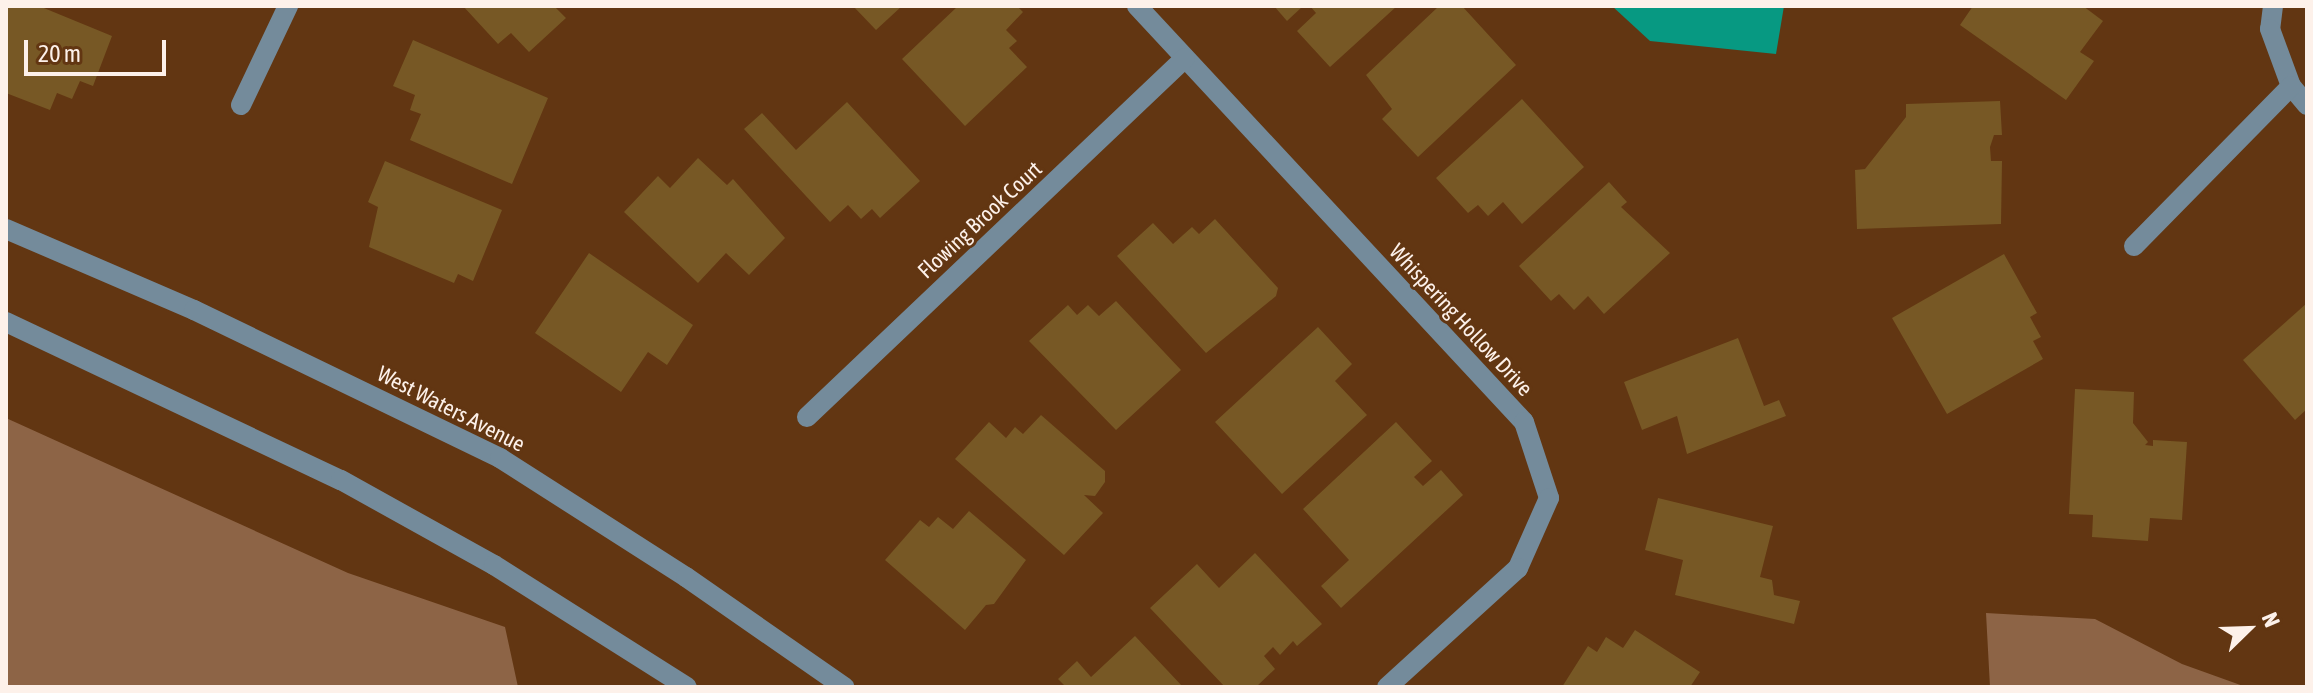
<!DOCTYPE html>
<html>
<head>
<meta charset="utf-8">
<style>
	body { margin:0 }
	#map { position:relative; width:2313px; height:693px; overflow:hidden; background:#623612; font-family:"Asap Condensed",sans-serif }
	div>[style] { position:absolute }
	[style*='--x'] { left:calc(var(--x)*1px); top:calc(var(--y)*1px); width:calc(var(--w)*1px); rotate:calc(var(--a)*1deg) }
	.green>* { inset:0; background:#8d6446 }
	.water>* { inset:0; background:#079982 }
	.building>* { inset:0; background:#775825 }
	.minor>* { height:20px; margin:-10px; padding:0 10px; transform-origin:10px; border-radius:10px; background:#748b9b }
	span { translate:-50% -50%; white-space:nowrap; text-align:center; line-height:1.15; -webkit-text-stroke:6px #623612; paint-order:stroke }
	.street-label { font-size:22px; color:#fdf1ea }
	.frame { position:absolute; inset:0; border:8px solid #fdf1ea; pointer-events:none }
	.north { position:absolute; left:2209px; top:589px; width:80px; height:80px; -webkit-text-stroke:6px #623612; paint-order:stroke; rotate:67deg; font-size:22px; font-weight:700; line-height:32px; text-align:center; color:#fdf1ea }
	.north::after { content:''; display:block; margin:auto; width:28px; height:36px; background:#fdf1ea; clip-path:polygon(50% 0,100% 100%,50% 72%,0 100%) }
	.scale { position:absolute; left:24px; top:40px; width:142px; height:36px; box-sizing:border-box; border:4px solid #fdf1ea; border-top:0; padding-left:10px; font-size:24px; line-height:28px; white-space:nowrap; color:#fdf1ea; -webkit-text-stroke:6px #623612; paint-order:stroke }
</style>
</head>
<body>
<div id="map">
	<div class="green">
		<i style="clip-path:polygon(6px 418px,348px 573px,505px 627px,518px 687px,6px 687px)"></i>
		<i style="clip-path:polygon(1986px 613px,2095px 619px,2182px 664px,2246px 687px,1990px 687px)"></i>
	</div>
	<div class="water">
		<i style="clip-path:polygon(1612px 6px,1784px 6px,1776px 54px,1650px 41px)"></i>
	</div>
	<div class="building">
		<i style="clip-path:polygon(6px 6px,39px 6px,112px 36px,93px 86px,80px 81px,72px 99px,57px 93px,50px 110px,6px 93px)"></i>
		<i style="clip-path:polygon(463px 6px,554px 6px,566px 18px,529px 52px,511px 33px,498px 44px)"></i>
		<i style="clip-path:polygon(853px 6px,902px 6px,876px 30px)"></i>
		<i style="clip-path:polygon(958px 6px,1017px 6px,1023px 12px,1006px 30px,1017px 41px,1009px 48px,1027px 67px,965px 126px,902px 59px)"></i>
		<i style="clip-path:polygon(1274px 6px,1303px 6px,1287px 21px)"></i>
		<i style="clip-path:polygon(1310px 6px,1397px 6px,1330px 67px,1297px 31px,1316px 13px)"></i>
		<i style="clip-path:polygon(1439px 6px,1462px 6px,1516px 65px,1418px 157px,1382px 119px,1392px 109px,1366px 75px)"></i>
		<i style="clip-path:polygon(1973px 6px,2083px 6px,2103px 21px,2080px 52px,2094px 61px,2066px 100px,1960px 25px)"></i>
		<i style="clip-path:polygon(413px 40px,548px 98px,512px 184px,410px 140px,421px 114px,410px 110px,415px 95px,393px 86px)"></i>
		<i style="clip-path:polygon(1522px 99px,1584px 167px,1522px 224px,1503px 202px,1488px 216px,1478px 205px,1468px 213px,1436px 178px)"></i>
		<i style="clip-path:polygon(2000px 101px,2002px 135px,1994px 135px,1990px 147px,1991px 161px,2002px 161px,2001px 224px,1857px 229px,1855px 170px,1865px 169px,1906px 117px,1906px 104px)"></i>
		<i style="clip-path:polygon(847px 102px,920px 181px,880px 218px,872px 209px,861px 219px,848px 205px,830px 222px,744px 129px,762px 113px,796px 150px)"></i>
		<i style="clip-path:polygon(698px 158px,727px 185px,733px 179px,785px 238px,749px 275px,726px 253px,698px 283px,624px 212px,658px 176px,670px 188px)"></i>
		<i style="clip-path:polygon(385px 161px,502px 210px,473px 281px,458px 274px,454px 283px,369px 247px,378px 207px,368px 202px)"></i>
		<i style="clip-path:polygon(1609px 182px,1627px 202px,1621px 207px,1670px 253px,1604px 314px,1588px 296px,1574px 310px,1559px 294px,1551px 301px,1519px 266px)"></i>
		<i style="clip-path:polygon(1215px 219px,1278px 288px,1276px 296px,1206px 353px,1117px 256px,1153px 223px,1173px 244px,1192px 227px,1199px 234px)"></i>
		<i style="clip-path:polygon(589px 253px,693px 325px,667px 365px,648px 352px,621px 392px,535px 333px)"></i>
		<i style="clip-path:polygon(2004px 254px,2037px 313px,2030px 317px,2041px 337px,2033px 341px,2043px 359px,1947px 414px,1892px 318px)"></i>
		<i style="clip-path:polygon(1116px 301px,1181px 370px,1116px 430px,1029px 341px,1068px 305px,1077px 315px,1088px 305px,1099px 316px)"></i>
		<i style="clip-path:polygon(2307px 303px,2307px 409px,2295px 420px,2243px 360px)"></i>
		<i style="clip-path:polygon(1318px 327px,1352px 364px,1335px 381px,1367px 415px,1282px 494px,1215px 422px)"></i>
		<i style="clip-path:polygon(1738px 338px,1764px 406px,1779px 400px,1786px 416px,1687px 454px,1677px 416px,1642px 430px,1624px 382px)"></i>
		<i style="clip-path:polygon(2075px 389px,2134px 392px,2133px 423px,2148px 442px,2145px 445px,2153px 446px,2153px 440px,2187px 442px,2182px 520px,2150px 518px,2148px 541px,2092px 537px,2093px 515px,2069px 514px)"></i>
		<i style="clip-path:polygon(1041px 415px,1105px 471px,1105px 482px,1095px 496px,1084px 495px,1103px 513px,1064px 555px,955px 459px,989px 422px,1006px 438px,1015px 427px,1023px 434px)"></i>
		<i style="clip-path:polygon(1396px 422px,1432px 461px,1414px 477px,1423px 486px,1441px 470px,1463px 495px,1341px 608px,1321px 586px,1349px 560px,1303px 509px)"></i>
		<i style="clip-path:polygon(1658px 498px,1773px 526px,1760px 577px,1772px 580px,1774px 595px,1800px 601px,1794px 624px,1675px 595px,1683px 560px,1645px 550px)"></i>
		<i style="clip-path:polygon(969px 511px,1026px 560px,994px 604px,986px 605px,965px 630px,885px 560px,920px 520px,929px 527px,938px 517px,953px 529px)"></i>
		<i style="clip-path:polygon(1255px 553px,1322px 624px,1297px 646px,1293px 641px,1280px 655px,1273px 647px,1264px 656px,1275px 669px,1256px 687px,1225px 687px,1150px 608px,1197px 564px,1219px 588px)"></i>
		<i style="clip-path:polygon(1635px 630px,1700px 672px,1690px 687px,1562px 687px,1588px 646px,1597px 652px,1606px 637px,1623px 648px)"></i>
		<i style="clip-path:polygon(1135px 636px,1183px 687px,1066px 687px,1058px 679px,1077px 661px,1091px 677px)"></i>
	</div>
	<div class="minor">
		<i style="--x:1137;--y:6;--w:568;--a:47.07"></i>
		<i style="--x:1524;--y:422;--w:80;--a:71.8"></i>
		<i style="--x:1549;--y:498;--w:77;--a:113.9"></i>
		<i style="--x:1518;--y:568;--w:177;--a:137.7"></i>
		<i style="--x:2273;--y:6;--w:23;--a:97"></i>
		<i style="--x:2270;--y:29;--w:61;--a:69.8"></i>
		<i style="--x:2291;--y:86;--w:25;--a:50"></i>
		<i style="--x:241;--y:105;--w:110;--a:-64.6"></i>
		<i style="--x:6;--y:229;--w:205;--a:23.3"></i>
		<i style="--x:194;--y:310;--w:340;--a:25.8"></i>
		<i style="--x:500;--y:458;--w:221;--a:32.6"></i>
		<i style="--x:686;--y:577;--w:193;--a:34.8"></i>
		<i style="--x:2134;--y:246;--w:224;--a:-45.5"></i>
		<i style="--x:6;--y:322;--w:370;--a:25.3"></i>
		<i style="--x:341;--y:480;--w:175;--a:29.1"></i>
		<i style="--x:494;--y:565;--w:228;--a:32.3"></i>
		<i style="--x:807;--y:417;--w:521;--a:-43.52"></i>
	</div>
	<div class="street-label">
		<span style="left:980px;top:220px;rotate:-43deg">Flowing Brook Court</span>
		<span style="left:1461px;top:320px;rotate:47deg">Whispering Hollow Drive</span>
		<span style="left:451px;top:409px;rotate:27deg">West Waters Avenue</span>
	</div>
	<div class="frame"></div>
	<div class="north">N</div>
	<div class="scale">20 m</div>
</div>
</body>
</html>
